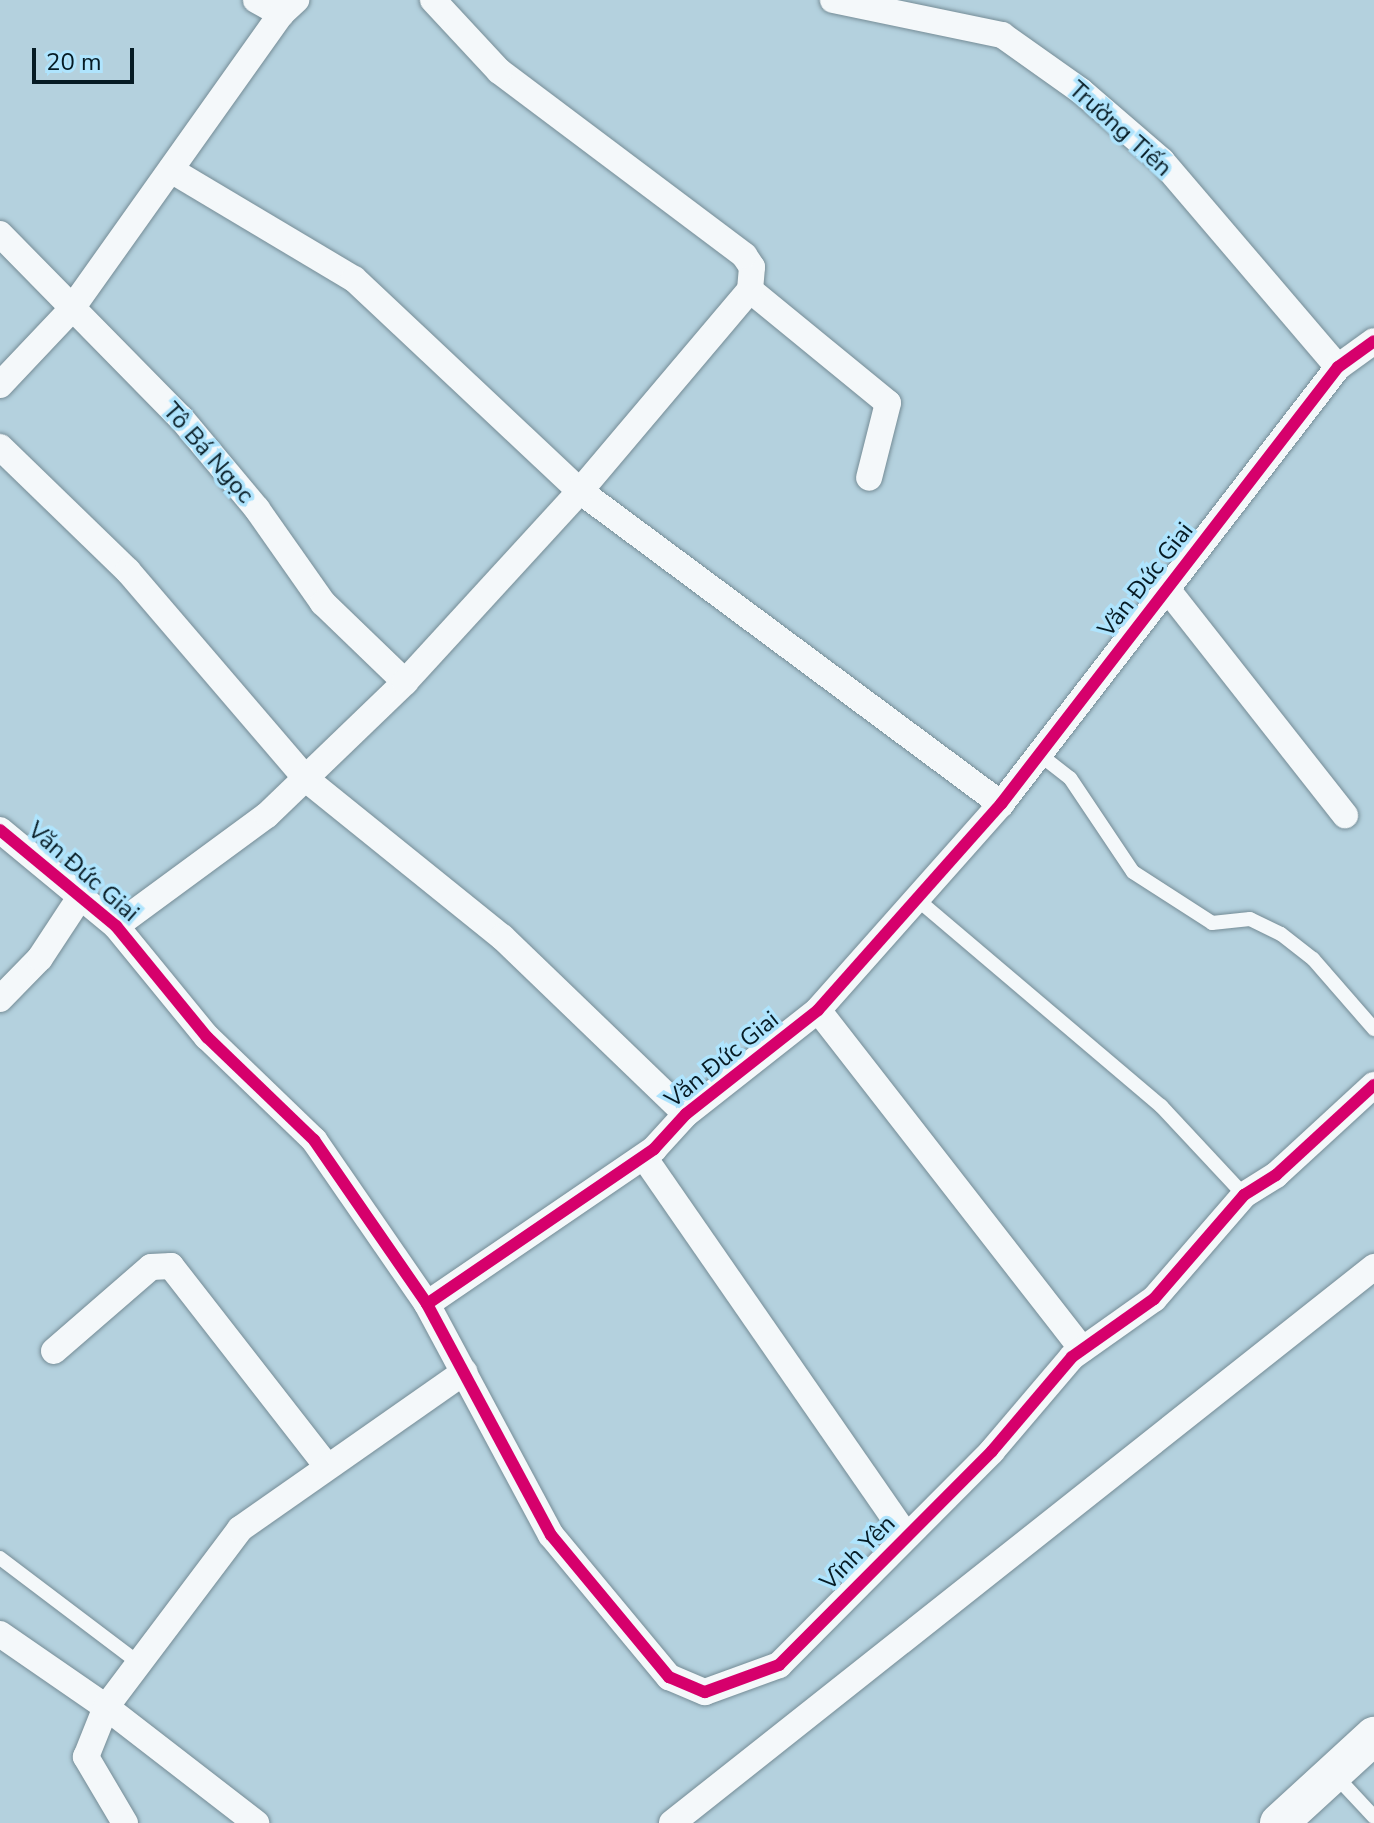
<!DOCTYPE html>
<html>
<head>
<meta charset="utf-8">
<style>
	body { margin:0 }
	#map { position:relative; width:1374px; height:1823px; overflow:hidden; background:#b4d1de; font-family:"Nunito Sans",sans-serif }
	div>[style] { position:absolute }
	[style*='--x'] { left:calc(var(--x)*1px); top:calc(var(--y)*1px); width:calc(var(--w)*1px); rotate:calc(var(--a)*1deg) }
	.roads { filter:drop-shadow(0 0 2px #758c96) drop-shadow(0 0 2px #758c96) }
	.service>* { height:14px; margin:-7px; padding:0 7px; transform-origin:7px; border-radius:7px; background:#f4f8fa }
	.minor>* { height:26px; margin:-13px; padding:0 13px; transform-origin:13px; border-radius:13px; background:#f4f8fa }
	.secondary>* { height:38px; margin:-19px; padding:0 19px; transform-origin:19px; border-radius:19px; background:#f4f8fa }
	.cycleway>* { height:12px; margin:-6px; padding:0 6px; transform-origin:6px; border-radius:6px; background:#d6006c }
	span { translate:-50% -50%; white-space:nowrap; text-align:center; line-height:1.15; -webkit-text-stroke:7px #afe4fd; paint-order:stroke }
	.street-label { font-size:24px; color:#061b24 }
	.scale { position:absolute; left:32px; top:48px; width:102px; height:36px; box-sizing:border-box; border:4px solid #061b24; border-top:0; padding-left:10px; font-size:24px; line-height:28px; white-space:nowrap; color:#061b24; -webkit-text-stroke:6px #afe4fd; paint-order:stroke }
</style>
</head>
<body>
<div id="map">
	<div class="roads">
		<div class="service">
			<i style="--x:1039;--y:754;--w:39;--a:38"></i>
			<i style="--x:1070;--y:778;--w:113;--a:56.2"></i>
			<i style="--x:1133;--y:872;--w:94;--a:32.8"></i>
			<i style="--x:1212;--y:923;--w:38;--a:-6"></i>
			<i style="--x:1250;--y:919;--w:34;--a:26"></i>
			<i style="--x:1281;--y:934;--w:41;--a:38"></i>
			<i style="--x:1313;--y:959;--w:93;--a:48.9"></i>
			<i style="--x:918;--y:900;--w:319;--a:40.3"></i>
			<i style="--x:1161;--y:1106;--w:122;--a:47"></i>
			<i style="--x:0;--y:1558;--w:174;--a:37.1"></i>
			<i style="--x:1333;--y:1773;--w:60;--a:47"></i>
		</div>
		<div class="minor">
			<i style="--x:256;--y:0;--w:29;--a:29"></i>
			<i style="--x:833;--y:0;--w:173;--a:11.7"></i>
			<i style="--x:1002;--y:35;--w:97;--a:35.3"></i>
			<i style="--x:1081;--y:91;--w:107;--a:40.8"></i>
			<i style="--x:1162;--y:161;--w:271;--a:49.5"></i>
			<i style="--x:171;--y:170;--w:213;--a:30.8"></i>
			<i style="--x:354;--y:279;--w:310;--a:43.2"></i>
			<i style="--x:580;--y:491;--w:525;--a:36.63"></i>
			<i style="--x:0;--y:234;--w:258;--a:45.5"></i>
			<i style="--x:181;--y:418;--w:119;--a:50.1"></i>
			<i style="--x:257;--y:509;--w:115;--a:54.9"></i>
			<i style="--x:323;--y:603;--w:114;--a:43.9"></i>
			<i style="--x:750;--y:290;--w:178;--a:39.3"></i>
			<i style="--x:888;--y:403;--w:77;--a:104.2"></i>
			<i style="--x:0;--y:385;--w:102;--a:-46.6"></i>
			<i style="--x:70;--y:311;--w:364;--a:-54.6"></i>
			<i style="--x:281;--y:14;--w:21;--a:-43"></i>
			<i style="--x:0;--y:447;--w:178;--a:44.1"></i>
			<i style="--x:128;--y:571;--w:274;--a:49.4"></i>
			<i style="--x:306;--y:779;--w:252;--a:38.9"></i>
			<i style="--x:502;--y:937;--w:255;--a:43.9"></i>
			<i style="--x:1167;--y:589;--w:288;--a:51.8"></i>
			<i style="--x:0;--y:830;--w:151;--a:39.6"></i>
			<i style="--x:116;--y:926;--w:144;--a:50.7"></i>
			<i style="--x:207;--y:1037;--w:149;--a:43.9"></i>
			<i style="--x:314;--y:1140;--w:199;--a:55.4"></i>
			<i style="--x:427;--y:1304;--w:275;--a:-34.3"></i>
			<i style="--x:654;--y:1149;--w:47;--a:-47.6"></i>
			<i style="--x:686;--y:1114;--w:168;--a:-38.2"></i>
			<i style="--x:818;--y:1010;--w:276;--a:-48.4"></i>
			<i style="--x:1001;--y:804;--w:552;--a:-52.36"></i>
			<i style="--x:1338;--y:367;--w:44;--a:-35.8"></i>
			<i style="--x:116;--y:926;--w:187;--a:-36.3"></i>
			<i style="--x:267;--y:815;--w:192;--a:-43.9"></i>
			<i style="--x:405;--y:682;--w:259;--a:-47.5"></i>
			<i style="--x:580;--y:491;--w:263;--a:-49.8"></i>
			<i style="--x:750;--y:290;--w:23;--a:-85"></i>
			<i style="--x:752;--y:267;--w:14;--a:-124"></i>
			<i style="--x:744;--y:255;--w:306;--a:-143.1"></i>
			<i style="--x:499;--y:71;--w:97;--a:-132.9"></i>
			<i style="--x:0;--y:999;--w:57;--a:-45.7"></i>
			<i style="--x:40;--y:958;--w:77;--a:-56.7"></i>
			<i style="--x:818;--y:1010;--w:430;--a:52.1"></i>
			<i style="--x:644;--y:1157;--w:461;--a:55.3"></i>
			<i style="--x:427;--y:1304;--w:262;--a:61.8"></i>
			<i style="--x:551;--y:1535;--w:185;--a:50.3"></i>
			<i style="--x:669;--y:1677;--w:39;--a:23"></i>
			<i style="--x:705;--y:1692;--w:79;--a:-20"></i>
			<i style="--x:779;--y:1665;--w:302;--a:-45.1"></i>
			<i style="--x:992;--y:1451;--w:123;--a:-49.6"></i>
			<i style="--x:1072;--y:1357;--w:100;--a:-35.3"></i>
			<i style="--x:1154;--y:1299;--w:138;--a:-49.1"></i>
			<i style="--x:1244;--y:1195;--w:38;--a:-32"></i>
			<i style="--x:1276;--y:1175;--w:133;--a:-42.6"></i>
			<i style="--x:54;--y:1351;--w:128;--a:-40.9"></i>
			<i style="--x:151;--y:1267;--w:20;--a:-3"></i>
			<i style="--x:171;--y:1266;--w:252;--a:52.1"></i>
			<i style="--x:0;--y:1634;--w:129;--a:34.6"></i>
			<i style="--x:106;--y:1707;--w:190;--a:37.7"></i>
			<i style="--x:125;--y:1823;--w:77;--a:-120.6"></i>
			<i style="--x:86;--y:1757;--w:54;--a:-68.2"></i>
			<i style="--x:106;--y:1707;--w:223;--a:-53"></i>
			<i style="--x:240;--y:1529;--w:274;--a:-35"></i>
			<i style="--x:672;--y:1823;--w:896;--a:-38.38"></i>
		</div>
		<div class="secondary">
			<i style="--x:1279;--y:1823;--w:129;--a:-42.5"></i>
		</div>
	</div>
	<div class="cycleway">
		<i style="--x:0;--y:830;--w:151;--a:39.6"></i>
		<i style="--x:116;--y:926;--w:144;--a:50.7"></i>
		<i style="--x:207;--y:1037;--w:149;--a:43.9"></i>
		<i style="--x:314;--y:1140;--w:199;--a:55.4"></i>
		<i style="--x:427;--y:1304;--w:275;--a:-34.3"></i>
		<i style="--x:654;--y:1149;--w:47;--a:-47.6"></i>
		<i style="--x:686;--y:1114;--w:168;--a:-38.2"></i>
		<i style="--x:818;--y:1010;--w:276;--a:-48.4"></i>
		<i style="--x:1001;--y:804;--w:552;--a:-52.36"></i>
		<i style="--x:1338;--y:367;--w:44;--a:-35.8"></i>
		<i style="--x:427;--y:1304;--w:262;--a:61.8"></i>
		<i style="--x:551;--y:1535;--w:185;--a:50.3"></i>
		<i style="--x:669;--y:1677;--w:39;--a:23"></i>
		<i style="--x:705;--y:1692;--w:79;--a:-20"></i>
		<i style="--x:779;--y:1665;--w:302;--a:-45.1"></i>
		<i style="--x:992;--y:1451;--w:123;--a:-49.6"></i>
		<i style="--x:1072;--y:1357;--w:100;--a:-35.3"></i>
		<i style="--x:1154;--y:1299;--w:138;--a:-49.1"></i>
		<i style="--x:1244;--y:1195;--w:38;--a:-32"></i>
		<i style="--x:1276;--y:1175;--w:133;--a:-42.6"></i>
	</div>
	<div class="street-label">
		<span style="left:1120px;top:129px;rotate:42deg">Trường Tiến</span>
		<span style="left:208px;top:453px;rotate:49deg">Tô Bá Ngọc</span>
		<span style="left:1146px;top:580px;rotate:-52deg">Văn Đức Giai</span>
		<span style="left:83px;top:872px;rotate:41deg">Văn Đức Giai</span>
		<span style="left:722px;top:1060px;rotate:-39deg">Văn Đức Giai</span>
		<span style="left:858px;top:1553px;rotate:-45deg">Vĩnh Yên</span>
	</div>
	<div class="scale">20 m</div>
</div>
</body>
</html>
